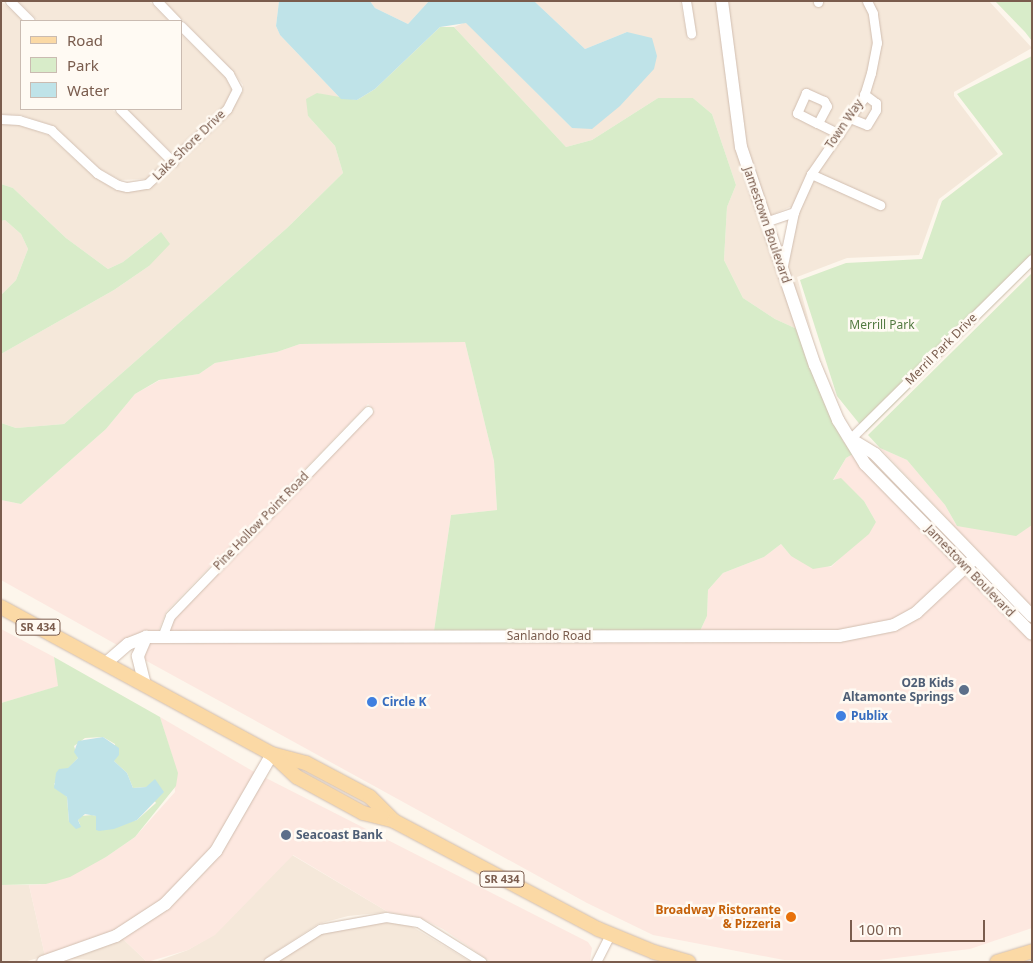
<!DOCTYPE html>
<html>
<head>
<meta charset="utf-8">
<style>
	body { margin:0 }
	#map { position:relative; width:1033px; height:963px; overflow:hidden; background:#fdf6ec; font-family:"Noto Sans",sans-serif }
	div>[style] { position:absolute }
	.residential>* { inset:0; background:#f5e8da }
	.commercial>* { inset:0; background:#fde8e0 }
	.green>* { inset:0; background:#d8ecc9 }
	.water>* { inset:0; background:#bfe3e8 }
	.roads { filter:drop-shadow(0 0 1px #d1beb0) drop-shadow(0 0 1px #d1beb0) }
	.street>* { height:9px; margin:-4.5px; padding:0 4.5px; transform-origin:4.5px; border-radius:4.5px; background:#fff }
	.secondary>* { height:12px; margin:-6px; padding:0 6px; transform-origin:6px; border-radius:6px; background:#fff }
	.primary>* { height:14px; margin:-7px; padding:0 7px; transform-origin:7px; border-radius:7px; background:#fbd9a5 }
	.dots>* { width:14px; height:14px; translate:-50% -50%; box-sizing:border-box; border:2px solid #fffaf3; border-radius:50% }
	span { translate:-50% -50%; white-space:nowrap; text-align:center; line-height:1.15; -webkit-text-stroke:5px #fffaf3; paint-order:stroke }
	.shield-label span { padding:1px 4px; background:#fffaf3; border:1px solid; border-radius:4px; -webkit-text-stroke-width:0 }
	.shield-label { font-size:11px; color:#7a5c4d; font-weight:700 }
	.street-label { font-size:12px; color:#7a5c4d }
	.park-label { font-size:12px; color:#537a41 }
	.service-label { font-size:12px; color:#4e5e75; font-weight:700 }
	.right { translate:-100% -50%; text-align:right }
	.left { translate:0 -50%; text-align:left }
	.shop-label { font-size:12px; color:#366cbe; font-weight:700 }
	.food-label { font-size:12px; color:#c56008; font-weight:700 }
	.frame { position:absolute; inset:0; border:2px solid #7a5c4d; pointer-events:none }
	.legend { position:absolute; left:20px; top:20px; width:162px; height:90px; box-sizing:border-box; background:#fffaf3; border:1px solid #cabbb1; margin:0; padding:6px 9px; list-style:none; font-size:15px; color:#7a5c4d }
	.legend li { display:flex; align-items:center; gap:10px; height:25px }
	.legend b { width:25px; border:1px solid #cabbb1 }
	.scale { position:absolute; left:850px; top:920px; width:135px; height:22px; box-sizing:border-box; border:2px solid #7a5c4d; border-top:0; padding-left:6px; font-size:15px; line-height:18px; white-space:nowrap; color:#7a5c4d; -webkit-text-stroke:4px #fffaf3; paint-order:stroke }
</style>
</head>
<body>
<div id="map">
	<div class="residential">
		<div style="clip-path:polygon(1px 1px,23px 21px,21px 109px,112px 109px,166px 162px,146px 179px,120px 180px,100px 169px,54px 126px,21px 115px,1px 114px)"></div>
		<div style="clip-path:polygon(18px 1px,149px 1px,169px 21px,38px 21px)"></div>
		<div style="clip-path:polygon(164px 1px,279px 1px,276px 26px,280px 35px,341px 99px,317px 93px,308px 116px,335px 146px,343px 173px,287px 228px,64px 424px,16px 428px,1px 423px,1px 354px,114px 290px,149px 266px,161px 232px,123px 262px,108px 269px,66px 238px,13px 188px,1px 184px,1px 123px,18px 125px,48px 135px,93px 176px,115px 190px,138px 191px,160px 182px,231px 112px,243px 91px,243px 85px,232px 70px)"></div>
		<div style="clip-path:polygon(370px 1px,429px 1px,408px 24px,375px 8px)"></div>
		<div style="clip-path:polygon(534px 1px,680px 1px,688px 40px,697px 37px,691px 1px,717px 1px,736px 148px,797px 329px,775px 319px,743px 298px,724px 260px,727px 207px,736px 185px,712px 114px,693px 98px,658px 98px,592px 140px,566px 147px,454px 27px,466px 22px,572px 128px,627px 32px,585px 49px)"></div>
		<div style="clip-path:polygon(727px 1px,989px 1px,1032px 48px,954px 92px,954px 96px,998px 154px,939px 199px,919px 255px,847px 258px,797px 277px,813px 336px,788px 269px,799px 212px,790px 207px,769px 216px,746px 145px)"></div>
		<div style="clip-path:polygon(181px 34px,225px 77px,232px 90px,224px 106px,174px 155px,127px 109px,181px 109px)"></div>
		<div style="clip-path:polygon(5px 220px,21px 234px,28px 249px,16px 280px,1px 295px,1px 221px)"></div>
		<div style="clip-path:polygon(292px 855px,388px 912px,348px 916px,318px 924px,260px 962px,155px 962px,188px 950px,215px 934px)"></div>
		<div style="clip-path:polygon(1px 885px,29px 885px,45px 956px,24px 962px,1px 962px)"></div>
		<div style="clip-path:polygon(385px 922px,411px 926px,471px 962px,276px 962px,321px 933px)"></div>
		<div style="clip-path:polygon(122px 938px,147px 962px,68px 959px,88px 953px)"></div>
	</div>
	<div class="commercial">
		<div style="clip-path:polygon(411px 341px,465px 342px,494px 461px,497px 510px,451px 515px,434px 631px,169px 632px,174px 618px,375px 410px,368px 404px,166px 612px,158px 632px,145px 630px,119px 646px,1px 580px,1px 500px,21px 504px,106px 429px,135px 394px,160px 380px,199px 374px,215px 363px,277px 352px,300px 344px)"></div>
		<div style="clip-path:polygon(880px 448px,907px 460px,945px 505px,957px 526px,1032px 524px,1032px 608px)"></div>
		<div style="clip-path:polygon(853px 454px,959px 567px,915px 608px,892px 620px,839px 631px,700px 631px,707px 616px,708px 590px,723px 573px,764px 557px,781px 544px,791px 556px,831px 567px,876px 522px,864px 501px,841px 479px,833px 481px,846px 458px)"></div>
		<div style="clip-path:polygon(965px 574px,1032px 641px,1032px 928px,970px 949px,879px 960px,784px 960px,653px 935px,587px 903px,143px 659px,148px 642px,843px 641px,895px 629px)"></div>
		<div style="clip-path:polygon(1px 629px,54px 657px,59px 686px,1px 703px)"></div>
		<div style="clip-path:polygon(160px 717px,256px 773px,212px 849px,162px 900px,114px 931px,45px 956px,29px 885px,46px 884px,106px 857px,135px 837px,175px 792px,172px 756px)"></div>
		<div style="clip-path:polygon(264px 777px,588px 942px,592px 948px,590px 961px,491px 962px,443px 929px,419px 917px,388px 912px,293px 855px,215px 935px,188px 950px,147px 962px,122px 938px,184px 893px,202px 875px,220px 854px)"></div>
	</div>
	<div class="green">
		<div style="clip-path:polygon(995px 1px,1032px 1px,1032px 41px,1025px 32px)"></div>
		<div style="clip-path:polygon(440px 27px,454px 27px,566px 147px,592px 140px,658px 98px,693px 98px,712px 114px,736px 185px,727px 207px,724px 260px,743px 298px,775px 319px,797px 329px,843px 441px,853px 454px,846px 458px,833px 480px,841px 478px,864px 501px,876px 522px,869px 534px,831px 566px,813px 569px,791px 556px,781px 544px,764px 557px,723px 573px,708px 590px,707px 616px,700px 631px,434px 631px,451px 515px,497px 510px,494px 461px,465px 342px,300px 344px,277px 352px,215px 363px,199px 374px,159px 380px,135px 394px,106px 429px,21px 504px,1px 500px,1px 423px,16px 428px,64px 424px,287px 228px,343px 173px,335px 146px,308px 116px,306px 99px,317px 93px,357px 100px,375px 89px)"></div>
		<div style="clip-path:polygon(1032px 56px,1032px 267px,866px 432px,837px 396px,800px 280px,846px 263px,922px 259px,942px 201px,1003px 154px,957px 94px)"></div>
		<div style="clip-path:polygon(1px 184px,13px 188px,66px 238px,108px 269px,123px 262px,161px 232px,170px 244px,149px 266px,114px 290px,1px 354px,1px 295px,16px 280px,28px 249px,21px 234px,5px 220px,1px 221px)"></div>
		<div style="clip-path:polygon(1032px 273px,1032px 525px,1016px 536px,957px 526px,945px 505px,907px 460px,880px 448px,868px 435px)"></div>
		<div style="clip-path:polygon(evenodd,54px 657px,160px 717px,178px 773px,176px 786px,135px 837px,106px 857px,70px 877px,46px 884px,1px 885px,1px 703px,58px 686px,54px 657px,103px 737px,115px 744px,114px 761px,127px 773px,133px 788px,146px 787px,156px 803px,137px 820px,101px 829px,96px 816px,92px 815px,81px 816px,78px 820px,80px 824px,69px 822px,67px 797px,54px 784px,78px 758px,74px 746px,85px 738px,103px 737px)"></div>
	</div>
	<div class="water">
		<div style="clip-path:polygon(279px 1px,370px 1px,375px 8px,408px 24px,429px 1px,534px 1px,585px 49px,627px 32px,652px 38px,657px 56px,654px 69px,620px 106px,592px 129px,572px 128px,466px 23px,440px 27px,375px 89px,357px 100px,341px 99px,280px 35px,276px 26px)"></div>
		<div style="clip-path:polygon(103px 737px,119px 748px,119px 755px,114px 761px,127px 773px,133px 788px,146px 787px,155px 779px,164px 792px,137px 820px,114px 829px,99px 831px,96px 830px,96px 816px,85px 814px,78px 820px,81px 827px,76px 829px,69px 822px,67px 797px,54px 788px,56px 773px,59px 769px,68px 768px,78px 758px,74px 752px,78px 741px)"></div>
	</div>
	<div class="roads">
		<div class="street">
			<div style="left:10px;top:1px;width:28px;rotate:45deg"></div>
			<div style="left:157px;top:1px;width:28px;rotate:46deg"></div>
			<div style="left:686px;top:1px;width:33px;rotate:81deg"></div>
			<div style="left:818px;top:2px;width:1px;rotate:-90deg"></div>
			<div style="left:120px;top:109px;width:75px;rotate:45deg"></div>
			<div style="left:850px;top:118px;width:18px;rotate:22deg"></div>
			<div style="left:867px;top:125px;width:17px;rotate:-59deg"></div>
			<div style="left:876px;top:110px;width:7px;rotate:-90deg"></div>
			<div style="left:876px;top:103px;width:15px;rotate:-143deg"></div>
			<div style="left:1px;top:119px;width:18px;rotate:3deg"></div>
			<div style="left:19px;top:120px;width:34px;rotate:17deg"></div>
			<div style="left:51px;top:130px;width:63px;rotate:43.1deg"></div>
			<div style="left:97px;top:173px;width:24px;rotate:30deg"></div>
			<div style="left:118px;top:185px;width:9px;rotate:13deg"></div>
			<div style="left:127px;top:187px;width:20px;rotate:-9deg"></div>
			<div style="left:147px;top:184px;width:110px;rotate:-43.2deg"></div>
			<div style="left:227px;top:109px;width:22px;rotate:-63deg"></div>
			<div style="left:237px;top:89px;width:17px;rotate:-118deg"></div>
			<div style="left:229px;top:74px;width:68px;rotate:-135deg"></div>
			<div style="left:818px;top:123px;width:19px;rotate:-62deg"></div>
			<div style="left:827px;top:106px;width:6px;rotate:-121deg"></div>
			<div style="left:824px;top:101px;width:20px;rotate:-156deg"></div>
			<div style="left:806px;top:93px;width:22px;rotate:114deg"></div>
			<div style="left:797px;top:113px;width:22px;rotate:27deg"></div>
			<div style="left:817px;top:123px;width:25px;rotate:26deg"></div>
			<div style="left:811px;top:174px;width:76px;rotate:24.2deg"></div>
			<div style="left:765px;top:222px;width:31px;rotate:-19deg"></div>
			<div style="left:783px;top:265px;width:54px;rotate:-78.3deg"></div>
			<div style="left:794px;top:212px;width:42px;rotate:-65.9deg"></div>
			<div style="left:811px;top:174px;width:91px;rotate:-55.3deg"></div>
			<div style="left:863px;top:99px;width:27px;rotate:-73deg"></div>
			<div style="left:871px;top:73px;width:31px;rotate:-79deg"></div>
			<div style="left:877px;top:43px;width:30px;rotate:-98deg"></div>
			<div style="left:873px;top:13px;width:13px;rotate:-117deg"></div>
			<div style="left:850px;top:439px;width:256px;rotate:-44.7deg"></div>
			<div style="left:162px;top:637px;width:22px;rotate:-69deg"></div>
			<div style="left:170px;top:616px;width:285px;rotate:-46deg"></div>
			<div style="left:268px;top:962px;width:62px;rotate:-32.4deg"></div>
			<div style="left:320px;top:929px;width:67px;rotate:-10.3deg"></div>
			<div style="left:386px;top:917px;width:32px;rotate:9deg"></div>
			<div style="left:418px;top:922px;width:75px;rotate:32deg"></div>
			<div style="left:596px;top:962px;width:31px;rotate:-63deg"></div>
		</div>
		<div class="secondary">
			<div style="left:722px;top:1px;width:147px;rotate:82.6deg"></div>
			<div style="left:741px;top:147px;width:230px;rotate:71.3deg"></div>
			<div style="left:815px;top:365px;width:60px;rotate:67.3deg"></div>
			<div style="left:838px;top:420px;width:52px;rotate:58.5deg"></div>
			<div style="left:865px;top:464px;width:238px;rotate:45.5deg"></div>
			<div style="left:852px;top:440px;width:27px;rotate:31deg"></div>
			<div style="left:875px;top:454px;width:226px;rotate:45.9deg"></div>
			<div style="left:106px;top:663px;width:29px;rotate:-41deg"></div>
			<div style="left:128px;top:644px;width:19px;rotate:-21deg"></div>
			<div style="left:146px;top:637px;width:693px;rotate:-0.08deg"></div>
			<div style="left:839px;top:636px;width:56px;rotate:-11.3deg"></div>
			<div style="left:894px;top:625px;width:26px;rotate:-29deg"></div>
			<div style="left:917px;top:612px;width:79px;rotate:-43deg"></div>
			<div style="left:145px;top:685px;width:30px;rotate:-104deg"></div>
			<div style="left:138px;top:656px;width:21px;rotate:-67deg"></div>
			<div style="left:43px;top:962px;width:77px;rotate:-19.6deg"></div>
			<div style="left:116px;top:936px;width:59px;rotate:-33.1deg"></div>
			<div style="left:165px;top:904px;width:74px;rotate:-46.1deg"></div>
			<div style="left:216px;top:851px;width:112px;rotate:-60deg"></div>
		</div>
		<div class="primary">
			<div style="left:1px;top:607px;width:308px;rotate:28.5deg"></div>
			<div style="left:272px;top:754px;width:35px;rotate:15deg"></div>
			<div style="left:306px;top:763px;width:72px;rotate:28deg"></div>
			<div style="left:370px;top:797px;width:34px;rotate:45deg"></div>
			<div style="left:272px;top:754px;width:34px;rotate:43deg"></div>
			<div style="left:297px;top:777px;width:75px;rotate:28.6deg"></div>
			<div style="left:363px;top:813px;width:32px;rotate:14deg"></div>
			<div style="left:394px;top:821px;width:231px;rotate:27.9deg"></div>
			<div style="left:598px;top:929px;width:61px;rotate:22.3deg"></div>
			<div style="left:654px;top:952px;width:36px;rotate:16deg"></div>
			<div style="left:997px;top:962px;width:37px;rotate:-17deg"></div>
		</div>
	</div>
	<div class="dots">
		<div style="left:964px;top:690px;background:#5c6f8a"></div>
		<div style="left:372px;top:702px;background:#3f7fe0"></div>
		<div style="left:841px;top:716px;background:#3f7fe0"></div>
		<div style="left:286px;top:835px;background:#5c6f8a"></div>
		<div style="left:791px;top:917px;background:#e8710a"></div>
	</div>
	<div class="shield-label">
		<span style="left:38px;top:627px">SR 434</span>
		<span style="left:502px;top:879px">SR 434</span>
	</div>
	<div class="street-label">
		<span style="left:844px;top:124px;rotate:-56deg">Town Way</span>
		<span style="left:189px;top:145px;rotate:-44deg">Lake Shore Drive</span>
		<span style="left:767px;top:225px;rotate:71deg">Jamestown Boulevard</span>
		<span style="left:941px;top:349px;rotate:-45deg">Merril Park Drive</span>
		<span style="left:261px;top:521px;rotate:-46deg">Pine Hollow Point Road</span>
		<span style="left:970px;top:571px;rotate:46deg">Jamestown Boulevard</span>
		<span style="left:549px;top:636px">Sanlando Road</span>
	</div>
	<div class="park-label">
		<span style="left:882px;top:325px">Merrill Park</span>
	</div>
	<div class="service-label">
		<span class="right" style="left:954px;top:690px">O2B Kids<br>Altamonte Springs</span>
		<span class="left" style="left:296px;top:835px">Seacoast Bank</span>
	</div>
	<div class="shop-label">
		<span class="left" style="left:382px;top:702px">Circle K</span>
		<span class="left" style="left:851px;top:716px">Publix</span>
	</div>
	<div class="food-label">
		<span class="right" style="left:781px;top:917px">Broadway Ristorante<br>&amp; Pizzeria</span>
	</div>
	<div class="frame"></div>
	<ul class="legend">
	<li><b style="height:6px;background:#fbd9a5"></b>Road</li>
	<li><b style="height:14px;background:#d8ecc9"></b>Park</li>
	<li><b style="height:14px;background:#bfe3e8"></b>Water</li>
	</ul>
	<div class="scale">100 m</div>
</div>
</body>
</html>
